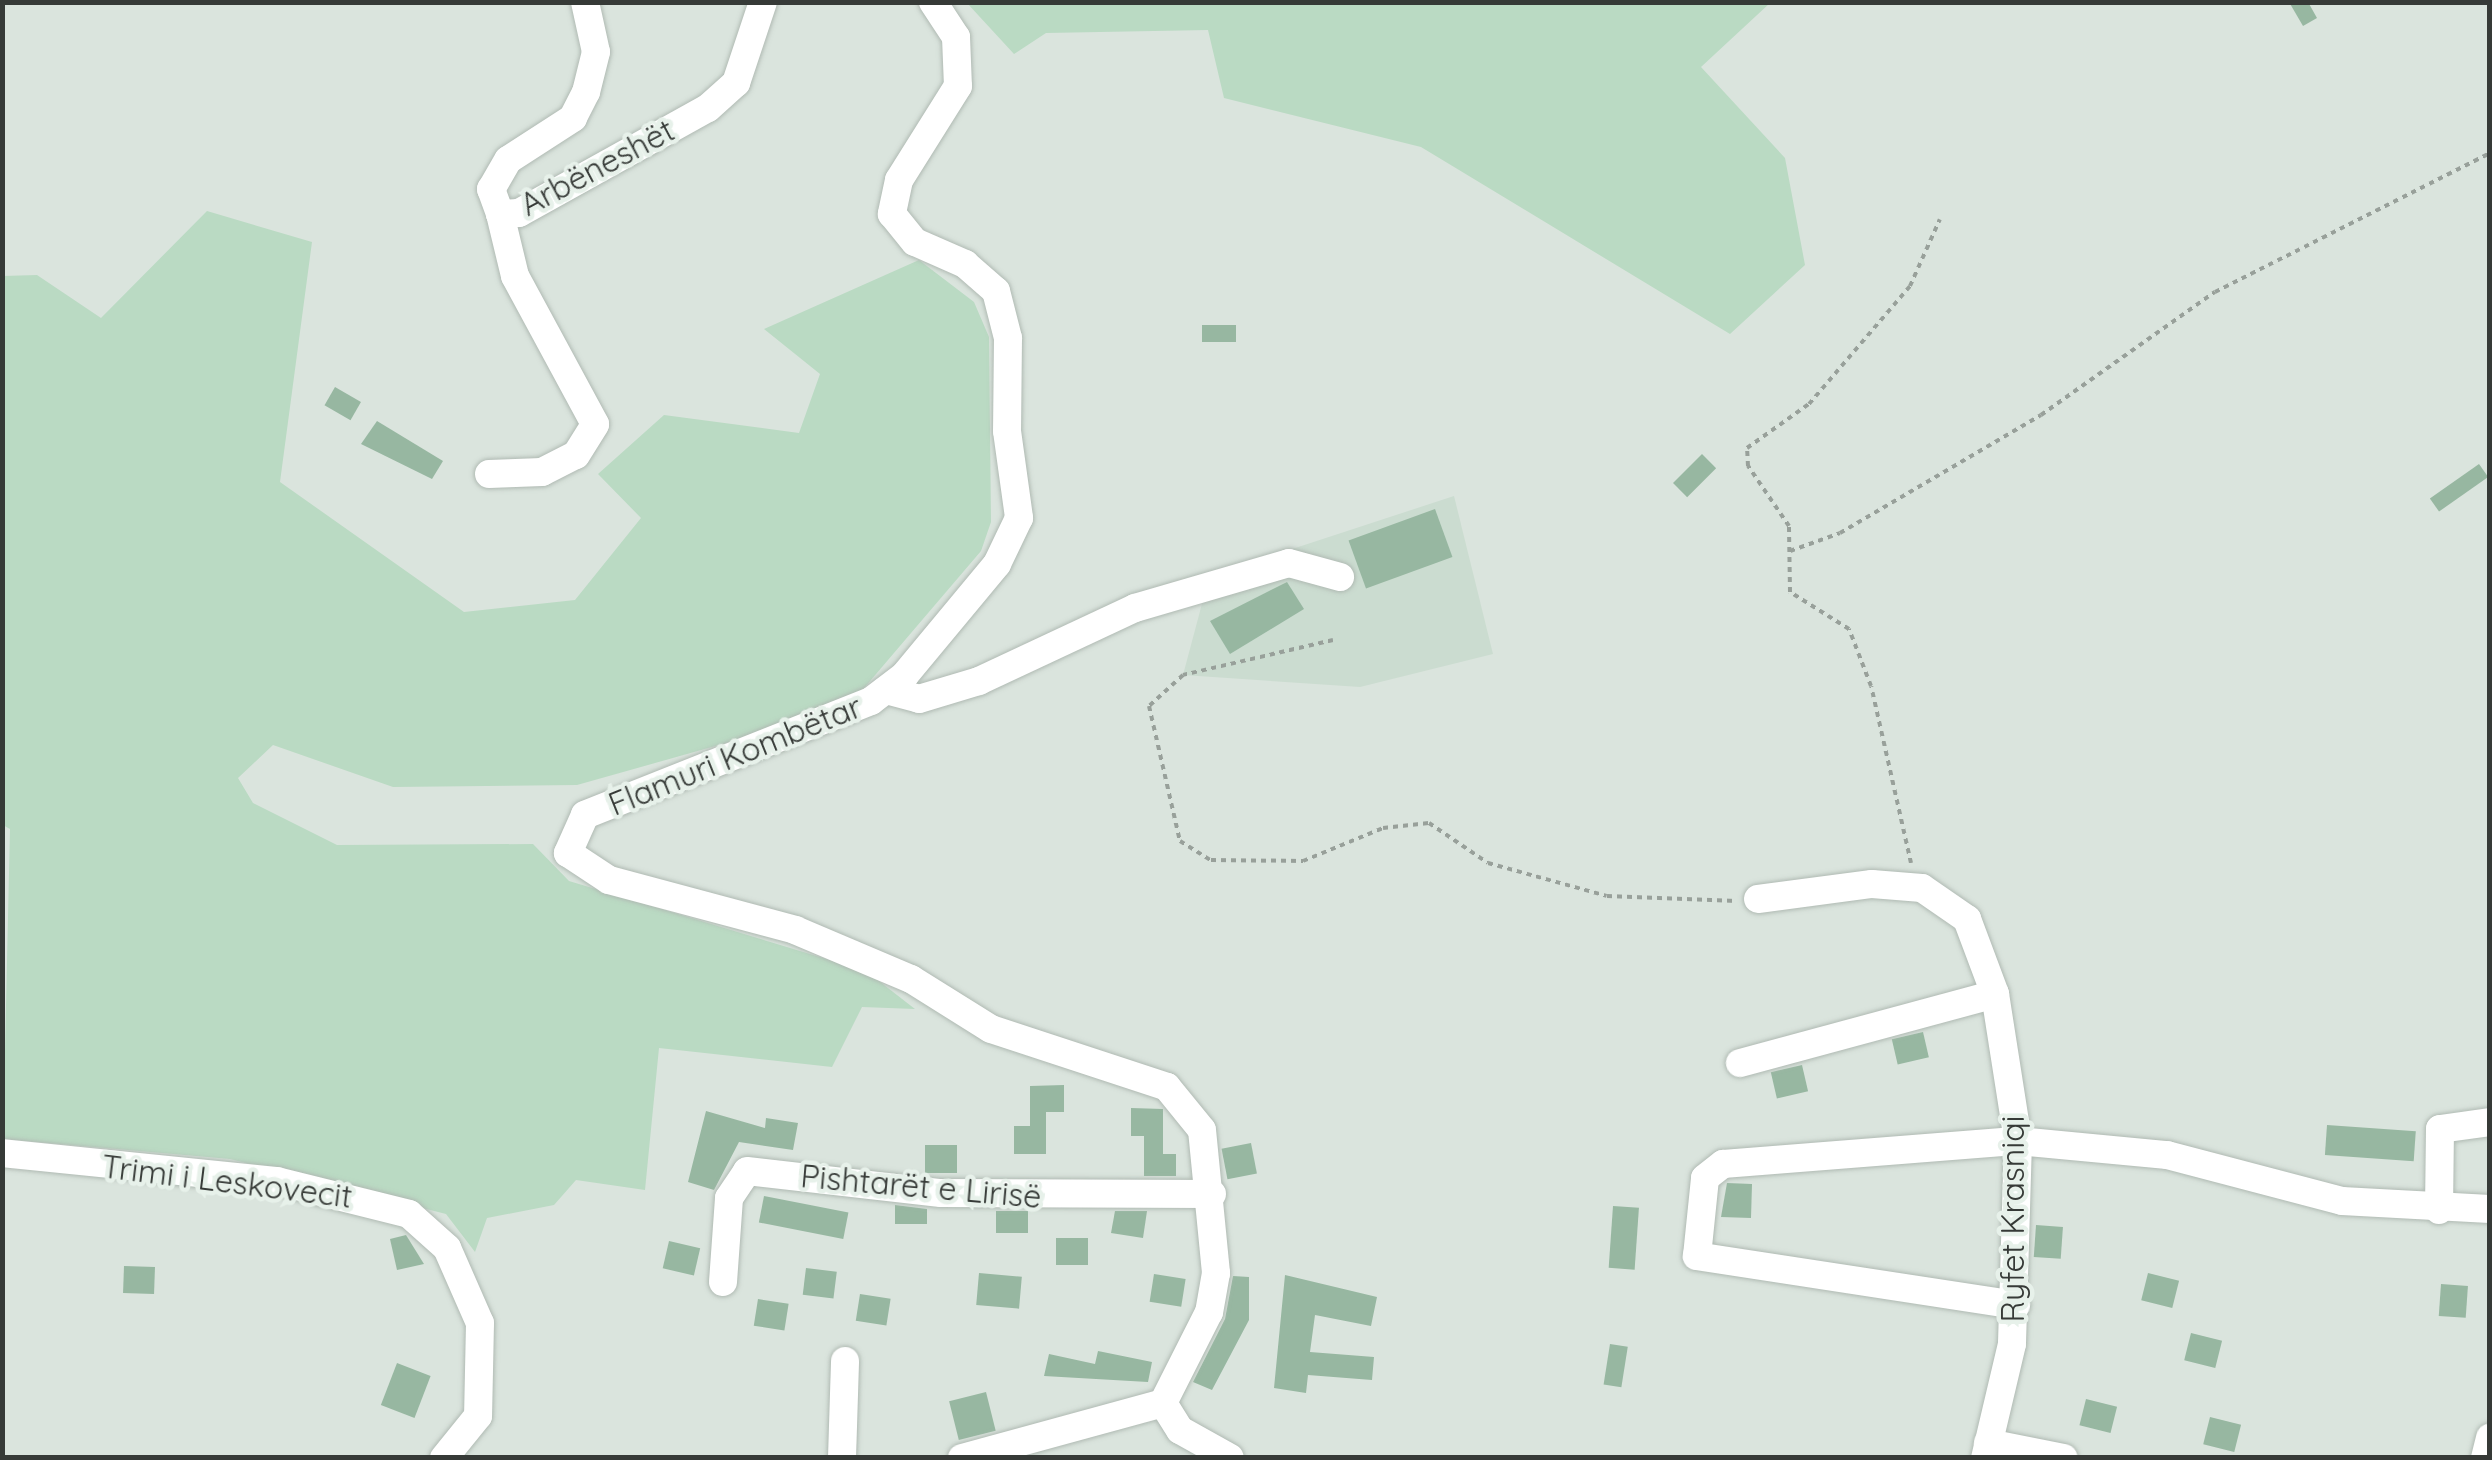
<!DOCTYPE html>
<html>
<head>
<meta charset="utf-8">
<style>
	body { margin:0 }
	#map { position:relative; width:2492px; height:1460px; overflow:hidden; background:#dae4dd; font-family:Quicksand,sans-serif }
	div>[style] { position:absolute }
	.built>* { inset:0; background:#cbdcd0 }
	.green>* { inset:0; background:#badac3 }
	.building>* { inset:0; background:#97b7a1; transform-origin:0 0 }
	.path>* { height:4px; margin-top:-2px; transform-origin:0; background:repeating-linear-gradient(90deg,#98a09a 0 5px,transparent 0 10px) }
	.roads { filter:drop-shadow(0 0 2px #b0bab3) drop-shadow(0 0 2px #b0bab3) }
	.minor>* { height:28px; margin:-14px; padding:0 14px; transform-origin:14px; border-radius:14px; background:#fff }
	span { translate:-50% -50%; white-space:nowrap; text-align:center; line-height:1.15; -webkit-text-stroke:9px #e7f1ea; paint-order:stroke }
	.street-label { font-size:32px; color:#363a37 }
	.frame { position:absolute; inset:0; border:5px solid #363a37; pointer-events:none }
</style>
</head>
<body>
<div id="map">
	<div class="built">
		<div style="clip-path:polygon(1454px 496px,1493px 654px,1360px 687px,1183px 675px,1203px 600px,1280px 553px)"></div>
	</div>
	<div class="green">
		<div style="clip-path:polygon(967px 3px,1770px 3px,1701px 67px,1785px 158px,1805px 265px,1730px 334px,1421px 147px,1224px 98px,1208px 30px,1046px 33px,1014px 54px)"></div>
		<div style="clip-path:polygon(207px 211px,312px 242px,280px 482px,464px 612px,575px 600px,641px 518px,598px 474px,664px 415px,799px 433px,820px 374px,764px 329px,919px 260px,974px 302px,989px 337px,991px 522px,981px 551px,859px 694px,783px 727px,577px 785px,393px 787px,273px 745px,238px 778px,253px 803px,337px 845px,533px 844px,569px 881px,866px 971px,915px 1009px,862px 1007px,832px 1067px,659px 1048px,645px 1190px,576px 1180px,554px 1205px,487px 1218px,475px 1252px,446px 1214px,230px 1159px,3px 1139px,10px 829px,3px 825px,3px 276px,37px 275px,101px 318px)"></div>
	</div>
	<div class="building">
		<div style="clip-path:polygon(2289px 2px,2308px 2px,2317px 18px,2303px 26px)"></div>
		<div style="left:1202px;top:325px;width:34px;height:17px"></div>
		<div style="left:335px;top:387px;width:30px;height:21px;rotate:30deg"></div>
		<div style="clip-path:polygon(377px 421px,443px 461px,432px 479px,361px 444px)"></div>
		<div style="left:1702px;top:454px;width:20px;height:41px;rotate:45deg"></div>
		<div style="left:2479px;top:464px;width:16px;height:60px;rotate:55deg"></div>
		<div style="left:1435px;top:509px;width:51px;height:92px;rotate:70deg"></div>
		<div style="clip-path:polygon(1287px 582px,1304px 609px,1230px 654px,1210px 621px)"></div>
		<div style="left:1923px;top:1032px;width:26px;height:32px;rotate:77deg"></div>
		<div style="left:1802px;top:1065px;width:27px;height:32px;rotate:77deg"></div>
		<div style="clip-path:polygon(1064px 1085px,1064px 1112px,1046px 1112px,1046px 1154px,1014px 1154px,1014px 1126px,1030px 1126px,1030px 1086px)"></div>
		<div style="clip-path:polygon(1131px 1108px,1163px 1109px,1163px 1154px,1176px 1154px,1176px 1176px,1144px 1176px,1144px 1136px,1131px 1136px)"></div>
		<div style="clip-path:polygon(706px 1111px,765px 1128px,766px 1118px,798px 1123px,793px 1150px,739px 1142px,714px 1190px,688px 1182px)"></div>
		<div style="left:2327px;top:1125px;width:89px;height:30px;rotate:4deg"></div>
		<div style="left:1251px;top:1143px;width:31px;height:30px;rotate:79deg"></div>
		<div style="left:925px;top:1145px;width:32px;height:28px"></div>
		<div style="clip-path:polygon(1727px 1183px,1752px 1184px,1751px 1218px,1721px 1217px)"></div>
		<div style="left:764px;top:1196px;width:86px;height:27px;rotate:11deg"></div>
		<div style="clip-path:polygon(895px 1205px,927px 1209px,927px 1224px,895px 1224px)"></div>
		<div style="left:1613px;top:1206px;width:26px;height:62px;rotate:4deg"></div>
		<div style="left:996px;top:1211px;width:32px;height:22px"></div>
		<div style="clip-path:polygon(1115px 1211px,1147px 1211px,1143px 1238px,1111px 1233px)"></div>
		<div style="left:2036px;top:1225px;width:27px;height:32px;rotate:4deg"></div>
		<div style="clip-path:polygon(406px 1235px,424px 1264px,397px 1270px,390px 1239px)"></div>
		<div style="left:1056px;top:1238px;width:32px;height:27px"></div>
		<div style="left:669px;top:1241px;width:32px;height:28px;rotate:13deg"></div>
		<div style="left:124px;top:1266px;width:31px;height:27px;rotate:2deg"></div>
		<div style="left:806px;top:1268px;width:31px;height:27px;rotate:7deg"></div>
		<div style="left:979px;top:1273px;width:43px;height:32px;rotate:5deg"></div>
		<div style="left:2148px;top:1273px;width:32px;height:28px;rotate:14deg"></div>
		<div style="left:1154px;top:1274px;width:32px;height:28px;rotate:9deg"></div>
		<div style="clip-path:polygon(1285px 1275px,1377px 1297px,1371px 1326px,1315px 1315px,1310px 1352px,1374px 1357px,1372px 1380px,1308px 1375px,1306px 1393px,1274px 1388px)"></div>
		<div style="clip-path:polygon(1233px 1276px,1249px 1277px,1249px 1320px,1212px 1390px,1193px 1382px,1225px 1319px)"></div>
		<div style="left:2441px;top:1284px;width:27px;height:32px;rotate:4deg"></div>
		<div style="left:860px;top:1294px;width:31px;height:27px;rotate:9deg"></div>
		<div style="left:758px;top:1299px;width:31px;height:27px;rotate:9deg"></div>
		<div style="left:2191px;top:1333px;width:32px;height:28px;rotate:14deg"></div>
		<div style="left:1610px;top:1344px;width:18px;height:41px;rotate:9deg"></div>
		<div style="clip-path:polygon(1098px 1351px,1152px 1362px,1148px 1382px,1044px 1376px,1049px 1354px,1095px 1364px)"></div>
		<div style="left:397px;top:1363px;width:36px;height:45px;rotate:21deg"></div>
		<div style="left:986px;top:1392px;width:40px;height:38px;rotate:76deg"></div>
		<div style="left:2086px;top:1399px;width:32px;height:27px;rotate:14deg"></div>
		<div style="left:2210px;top:1417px;width:32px;height:28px;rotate:14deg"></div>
	</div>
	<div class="path">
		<div style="left:1790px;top:551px;width:53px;rotate:-19.8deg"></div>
		<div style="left:1840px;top:533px;width:233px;rotate:-30.4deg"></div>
		<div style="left:2041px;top:415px;width:213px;rotate:-35.3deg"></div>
		<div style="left:2215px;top:292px;width:308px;rotate:-26.8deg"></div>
		<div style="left:1333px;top:640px;width:154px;rotate:166.9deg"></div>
		<div style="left:1183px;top:675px;width:46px;rotate:137.6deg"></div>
		<div style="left:1149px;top:706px;width:139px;rotate:77.1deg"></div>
		<div style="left:1180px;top:841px;width:36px;rotate:32deg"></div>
		<div style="left:1211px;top:860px;width:92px;rotate:0.6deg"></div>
		<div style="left:1303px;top:861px;width:87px;rotate:-22.4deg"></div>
		<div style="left:1383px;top:828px;width:46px;rotate:-6.2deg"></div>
		<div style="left:1429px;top:823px;width:71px;rotate:34.1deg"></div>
		<div style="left:1488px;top:863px;width:123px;rotate:15.5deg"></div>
		<div style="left:1607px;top:896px;width:130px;rotate:2.2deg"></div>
		<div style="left:1911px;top:863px;width:181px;rotate:-102.7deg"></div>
		<div style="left:1871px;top:686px;width:61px;rotate:-111.1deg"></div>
		<div style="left:1849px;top:629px;width:70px;rotate:-147.9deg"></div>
		<div style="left:1790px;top:592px;width:66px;rotate:-90.9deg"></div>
		<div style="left:1789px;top:526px;width:73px;rotate:-124.3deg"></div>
		<div style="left:1748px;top:466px;width:18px;rotate:-93deg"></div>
		<div style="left:1747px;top:448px;width:76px;rotate:-35.4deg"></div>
		<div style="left:1809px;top:404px;width:155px;rotate:-49.4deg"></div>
		<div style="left:1910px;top:286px;width:73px;rotate:-65.9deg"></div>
	</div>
	<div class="roads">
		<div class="minor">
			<div style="left:585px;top:2px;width:51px;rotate:77.6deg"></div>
			<div style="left:596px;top:52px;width:41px;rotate:104deg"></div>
			<div style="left:586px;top:92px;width:29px;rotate:117deg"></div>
			<div style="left:573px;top:118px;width:77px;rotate:147.1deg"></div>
			<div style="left:508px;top:160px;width:34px;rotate:120deg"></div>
			<div style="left:491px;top:189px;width:27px;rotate:70deg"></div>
			<div style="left:500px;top:214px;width:19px;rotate:-3deg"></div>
			<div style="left:519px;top:213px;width:216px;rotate:-29.1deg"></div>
			<div style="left:708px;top:108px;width:38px;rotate:-42deg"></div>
			<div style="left:736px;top:83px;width:85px;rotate:-71.6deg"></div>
			<div style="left:933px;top:2px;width:42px;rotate:56.7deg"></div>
			<div style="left:956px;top:37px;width:49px;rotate:87.7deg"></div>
			<div style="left:958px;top:86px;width:111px;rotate:122.1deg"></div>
			<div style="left:899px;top:180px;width:35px;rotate:102deg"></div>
			<div style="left:892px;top:214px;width:36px;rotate:51deg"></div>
			<div style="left:915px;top:242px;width:55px;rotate:23.7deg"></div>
			<div style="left:965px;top:264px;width:41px;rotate:41.1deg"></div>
			<div style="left:996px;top:291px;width:49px;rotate:75.7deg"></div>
			<div style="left:1008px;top:338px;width:93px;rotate:90.6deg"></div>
			<div style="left:1007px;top:431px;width:88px;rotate:82.1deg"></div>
			<div style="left:1019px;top:518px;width:51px;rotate:115.6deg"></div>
			<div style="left:997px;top:564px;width:144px;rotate:129.7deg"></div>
			<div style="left:905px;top:675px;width:43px;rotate:142.6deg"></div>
			<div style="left:871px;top:701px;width:308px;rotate:158.3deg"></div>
			<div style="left:585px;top:815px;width:42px;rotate:114.1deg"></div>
			<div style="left:568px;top:853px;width:49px;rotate:33.4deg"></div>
			<div style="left:609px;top:880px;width:193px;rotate:15deg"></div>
			<div style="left:795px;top:930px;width:126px;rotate:22.9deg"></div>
			<div style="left:911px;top:979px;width:94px;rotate:32deg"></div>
			<div style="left:991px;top:1029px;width:185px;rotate:18.2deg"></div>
			<div style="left:1167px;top:1087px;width:55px;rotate:50.9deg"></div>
			<div style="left:1202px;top:1130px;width:144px;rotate:84.4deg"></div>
			<div style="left:1216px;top:1273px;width:40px;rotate:100deg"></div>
			<div style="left:1209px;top:1312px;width:102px;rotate:116.8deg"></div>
			<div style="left:1163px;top:1403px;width:32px;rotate:58deg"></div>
			<div style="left:1180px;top:1430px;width:57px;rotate:29.2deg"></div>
			<div style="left:489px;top:474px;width:53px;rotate:-2.2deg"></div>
			<div style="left:542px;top:472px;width:38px;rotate:-27deg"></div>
			<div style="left:576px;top:455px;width:36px;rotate:-58deg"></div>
			<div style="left:595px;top:424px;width:168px;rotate:-118.4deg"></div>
			<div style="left:515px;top:276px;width:64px;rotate:-103.6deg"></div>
			<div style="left:886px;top:690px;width:34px;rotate:15deg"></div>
			<div style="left:919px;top:699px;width:63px;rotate:-16.7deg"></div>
			<div style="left:979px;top:681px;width:172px;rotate:-25.1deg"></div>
			<div style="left:1135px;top:608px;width:160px;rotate:-16.3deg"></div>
			<div style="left:1289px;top:563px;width:53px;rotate:15.4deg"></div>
			<div style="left:1758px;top:899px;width:115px;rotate:-7.5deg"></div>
			<div style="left:1872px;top:884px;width:50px;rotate:4.6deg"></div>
			<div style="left:1922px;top:888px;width:55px;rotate:34.6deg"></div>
			<div style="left:1967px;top:919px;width:80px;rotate:69.5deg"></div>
			<div style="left:1995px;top:994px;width:149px;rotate:81.1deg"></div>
			<div style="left:2018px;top:1141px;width:203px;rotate:91.7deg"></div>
			<div style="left:2012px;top:1344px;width:117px;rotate:103.3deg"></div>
			<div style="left:1740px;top:1063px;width:264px;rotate:-15.1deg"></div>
			<div style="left:2px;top:1153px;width:276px;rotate:5.8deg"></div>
			<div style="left:277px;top:1181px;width:136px;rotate:14deg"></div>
			<div style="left:409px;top:1214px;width:51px;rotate:41.8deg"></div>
			<div style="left:447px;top:1248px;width:82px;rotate:66.3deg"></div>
			<div style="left:480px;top:1323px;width:93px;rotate:91.2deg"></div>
			<div style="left:478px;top:1416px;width:54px;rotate:129deg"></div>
			<div style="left:2439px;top:1210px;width:81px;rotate:-89.3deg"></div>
			<div style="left:2440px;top:1129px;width:50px;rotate:-8deg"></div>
			<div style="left:723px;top:1282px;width:84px;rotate:-85.9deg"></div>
			<div style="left:729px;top:1198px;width:32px;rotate:-56deg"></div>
			<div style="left:747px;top:1171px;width:195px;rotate:6.5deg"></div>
			<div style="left:941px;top:1193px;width:271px;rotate:0.2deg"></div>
			<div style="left:2016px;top:1305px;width:323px;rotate:-171.3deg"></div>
			<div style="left:1697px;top:1256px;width:78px;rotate:-84.1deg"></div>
			<div style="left:1705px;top:1178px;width:23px;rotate:-38deg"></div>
			<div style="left:1723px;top:1164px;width:296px;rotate:-4.5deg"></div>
			<div style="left:2018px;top:1141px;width:150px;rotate:5.4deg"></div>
			<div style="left:2167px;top:1155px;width:181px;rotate:14.7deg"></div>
			<div style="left:2342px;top:1201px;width:148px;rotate:3.1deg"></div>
			<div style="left:1988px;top:1443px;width:77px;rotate:11.2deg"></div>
			<div style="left:842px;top:1458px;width:97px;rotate:-88.2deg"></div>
			<div style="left:962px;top:1458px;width:208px;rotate:-15.3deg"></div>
			<div style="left:2485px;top:1458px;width:21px;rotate:-76deg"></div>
		</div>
	</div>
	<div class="street-label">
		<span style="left:597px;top:167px;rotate:-28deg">Arbëneshët</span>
		<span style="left:735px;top:755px;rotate:-22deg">Flamuri Kombëtar</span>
		<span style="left:227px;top:1181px;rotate:7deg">Trimi i Leskovecit</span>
		<span style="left:921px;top:1186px;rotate:5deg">Pishtarët e Lirisë</span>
		<span style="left:2012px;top:1219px;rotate:-90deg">Ryfet Krasniqi</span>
	</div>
	<div class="frame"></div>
</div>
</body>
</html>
